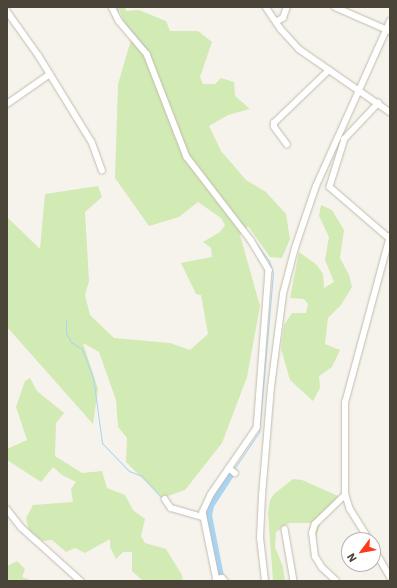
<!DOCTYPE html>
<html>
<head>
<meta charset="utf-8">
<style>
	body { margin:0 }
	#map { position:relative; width:397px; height:588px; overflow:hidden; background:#f6f3ec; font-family:"IBM Plex Sans",sans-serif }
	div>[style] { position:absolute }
	.green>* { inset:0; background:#d2eab4 }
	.stream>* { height:1px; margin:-0.5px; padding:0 0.5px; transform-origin:0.5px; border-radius:0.5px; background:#a8d5f3 }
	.river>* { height:7px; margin:-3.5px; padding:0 3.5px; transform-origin:3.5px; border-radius:3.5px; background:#a8d5f3 }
	.roads { filter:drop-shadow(0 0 1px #c2bbad) drop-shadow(0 0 1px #c2bbad) }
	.minor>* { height:5.5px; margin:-2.75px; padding:0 2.75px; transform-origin:2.75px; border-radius:2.75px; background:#fff }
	span { translate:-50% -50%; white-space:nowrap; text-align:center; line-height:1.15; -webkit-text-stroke:3.5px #fff; paint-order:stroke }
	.frame { position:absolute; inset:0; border:8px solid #4b4439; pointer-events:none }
	.north { position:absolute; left:341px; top:532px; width:40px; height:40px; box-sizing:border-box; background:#fff; border:1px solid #b7b4b0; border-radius:50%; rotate:238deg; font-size:11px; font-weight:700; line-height:16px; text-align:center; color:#4b4439 }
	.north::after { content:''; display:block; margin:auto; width:14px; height:18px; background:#fe3a1a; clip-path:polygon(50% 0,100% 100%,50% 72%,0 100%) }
</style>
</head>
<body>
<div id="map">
	<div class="green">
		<div style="clip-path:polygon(118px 7px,125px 7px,126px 11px,139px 10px,166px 21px,170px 31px,198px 31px,212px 42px,200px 77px,203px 84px,215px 84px,221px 78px,234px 82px,235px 96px,250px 109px,228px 115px,209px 126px,221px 151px,246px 180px,266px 192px,286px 214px,290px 239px,282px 258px,270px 257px,248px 226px,240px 235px,260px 306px,247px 377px,222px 443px,185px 490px,162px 498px,126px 462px,127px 438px,118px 427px,116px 400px,99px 352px,83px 343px,98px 389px,93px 424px,7px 327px,7px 217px,40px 249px,45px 194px,98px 186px,102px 197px,85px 212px,89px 281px,85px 295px,90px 315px,114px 338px,170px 343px,190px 350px,208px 334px,201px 295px,196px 294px,181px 263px,212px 257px,211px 248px,203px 242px,220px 232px,225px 225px,221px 218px,198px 202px,179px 217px,149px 226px,115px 178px,118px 84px,131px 40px)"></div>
		<div style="clip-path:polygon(321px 205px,332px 210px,344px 230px,340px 258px,349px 275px,352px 287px,341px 305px,328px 318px,325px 344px,340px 350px,332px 367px,319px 376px,320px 388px,313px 401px,290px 380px,281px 349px,284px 325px,292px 313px,306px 313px,308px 304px,304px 299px,290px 298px,299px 252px,317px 265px,323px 274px,324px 288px,334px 282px,325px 260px,329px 237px,319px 216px)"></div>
		<div style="clip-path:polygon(30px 378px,37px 391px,64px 413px,56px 423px,55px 456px,82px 473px,102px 471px,107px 488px,125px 495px,133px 510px,145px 519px,141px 536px,145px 543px,166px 549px,182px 575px,183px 581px,143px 581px,132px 571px,132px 552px,123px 552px,116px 559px,110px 547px,110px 539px,85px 553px,75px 548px,66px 552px,52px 540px,43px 541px,29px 531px,26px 518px,33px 505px,73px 502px,71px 489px,76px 482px,62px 475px,53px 467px,41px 482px,7px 460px,7px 449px,27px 440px,16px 407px,25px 381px)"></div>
		<div style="clip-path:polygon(293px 479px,302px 480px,338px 496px,321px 521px,316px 538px,314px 523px,289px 523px,276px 532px,275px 547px,283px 567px,285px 581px,273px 581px,268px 513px,270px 500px,274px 494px)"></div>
		<div style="clip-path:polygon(17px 561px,25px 569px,22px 577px,34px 581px,7px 581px,7px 566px)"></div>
	</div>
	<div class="stream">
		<div style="left:117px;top:7px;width:5px;rotate:79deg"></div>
		<div style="left:127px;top:26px;width:29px;rotate:49deg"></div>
		<div style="left:231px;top:210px;width:64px;rotate:53.3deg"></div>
		<div style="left:269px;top:261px;width:13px;rotate:72deg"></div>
		<div style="left:273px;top:273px;width:160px;rotate:95deg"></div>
		<div style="left:259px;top:432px;width:45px;rotate:124deg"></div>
		<div style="left:66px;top:320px;width:13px;rotate:90deg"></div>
		<div style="left:66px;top:333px;width:10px;rotate:61deg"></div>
		<div style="left:71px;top:342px;width:13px;rotate:32deg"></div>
		<div style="left:82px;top:349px;width:30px;rotate:69deg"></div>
		<div style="left:93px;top:377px;width:67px;rotate:82.2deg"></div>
		<div style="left:102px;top:443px;width:39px;rotate:46deg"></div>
		<div style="left:129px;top:471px;width:14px;rotate:21deg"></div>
		<div style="left:142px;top:476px;width:31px;rotate:48deg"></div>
		<div style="left:173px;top:506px;width:28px;rotate:15deg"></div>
	</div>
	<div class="river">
		<div style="left:221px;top:581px;width:67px;rotate:-101.1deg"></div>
		<div style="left:208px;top:515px;width:10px;rotate:-79deg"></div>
		<div style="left:210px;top:505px;width:37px;rotate:-57deg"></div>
	</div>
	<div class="roads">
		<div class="minor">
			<div style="left:112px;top:7px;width:16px;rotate:63deg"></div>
			<div style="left:119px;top:21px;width:43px;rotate:49.7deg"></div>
			<div style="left:147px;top:54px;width:110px;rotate:68.8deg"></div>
			<div style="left:187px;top:157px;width:105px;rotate:52.4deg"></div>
			<div style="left:251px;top:240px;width:35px;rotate:59deg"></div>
			<div style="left:269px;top:270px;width:158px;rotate:94.3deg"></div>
			<div style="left:257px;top:428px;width:81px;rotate:124.5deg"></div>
			<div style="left:211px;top:495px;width:19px;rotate:115deg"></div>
			<div style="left:203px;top:512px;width:70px;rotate:78.5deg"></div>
			<div style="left:266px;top:7px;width:27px;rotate:56deg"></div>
			<div style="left:281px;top:29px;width:27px;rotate:48deg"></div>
			<div style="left:299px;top:49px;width:111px;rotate:34.7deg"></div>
			<div style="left:335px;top:7px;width:60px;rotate:23.6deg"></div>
			<div style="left:7px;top:11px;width:55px;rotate:54.6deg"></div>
			<div style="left:39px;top:56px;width:101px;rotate:58.4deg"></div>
			<div style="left:92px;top:142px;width:30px;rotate:70deg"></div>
			<div style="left:276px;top:22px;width:8px;rotate:-30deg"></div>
			<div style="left:283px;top:18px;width:12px;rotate:-70deg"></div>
			<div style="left:379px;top:103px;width:50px;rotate:133.4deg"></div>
			<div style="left:345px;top:139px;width:50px;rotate:107.4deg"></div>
			<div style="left:330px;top:187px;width:78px;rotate:40.8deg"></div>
			<div style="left:7px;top:104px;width:52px;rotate:-34.9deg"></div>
			<div style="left:287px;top:145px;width:22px;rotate:-126deg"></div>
			<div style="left:274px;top:127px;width:4px;rotate:-90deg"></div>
			<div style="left:274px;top:123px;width:76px;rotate:-43.9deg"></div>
			<div style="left:229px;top:468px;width:8px;rotate:40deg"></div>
			<div style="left:165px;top:499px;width:11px;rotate:56deg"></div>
			<div style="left:171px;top:508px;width:32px;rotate:16deg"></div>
			<div style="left:7px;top:509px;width:23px;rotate:52deg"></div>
			<div style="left:21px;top:527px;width:81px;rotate:42deg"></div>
			<div style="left:285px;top:529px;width:53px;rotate:80.2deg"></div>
			<div style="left:369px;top:540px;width:36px;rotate:-122deg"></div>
			<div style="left:350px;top:510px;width:16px;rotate:-108deg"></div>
			<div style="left:345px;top:495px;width:92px;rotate:-90deg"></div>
			<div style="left:345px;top:403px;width:173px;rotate:-74.9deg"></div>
			<div style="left:373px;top:547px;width:34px;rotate:60deg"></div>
			<div style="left:216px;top:579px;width:6px;rotate:-9deg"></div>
			<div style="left:222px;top:578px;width:4px;rotate:45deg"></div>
			<div style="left:265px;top:581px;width:43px;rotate:-96.6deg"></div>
			<div style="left:260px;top:538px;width:42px;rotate:-87.3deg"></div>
			<div style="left:262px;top:496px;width:109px;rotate:-85.3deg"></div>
			<div style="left:271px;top:387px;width:94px;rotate:-82.6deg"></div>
			<div style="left:283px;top:294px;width:48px;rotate:-75.4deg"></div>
			<div style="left:295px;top:248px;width:65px;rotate:-71.3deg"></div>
			<div style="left:316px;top:186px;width:181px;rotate:-65.8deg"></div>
			<div style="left:336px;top:581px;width:19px;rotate:-137deg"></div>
			<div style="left:322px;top:568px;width:13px;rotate:-122deg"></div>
			<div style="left:315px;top:557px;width:24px;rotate:-97deg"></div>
			<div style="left:312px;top:533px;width:9px;rotate:-72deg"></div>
			<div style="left:315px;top:524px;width:42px;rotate:-44deg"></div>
		</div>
	</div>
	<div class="frame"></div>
	<div class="north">N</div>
</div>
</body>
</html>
